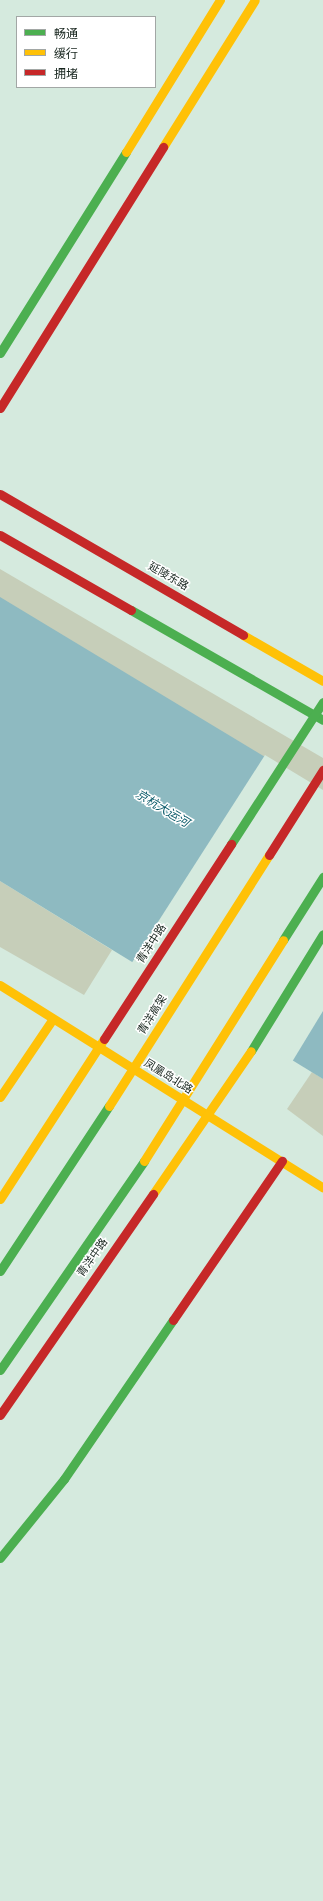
<!DOCTYPE html>
<html>
<head>
<meta charset="utf-8">
<style>
	body { margin:0 }
	#map { position:relative; width:323px; height:1901px; overflow:hidden; background:#d5eade; font-family:"Fira Sans","Noto Sans SC",sans-serif }
	div>[style] { position:absolute }
	.green>* { inset:0; background:#c6ceb9 }
	.water>* { inset:0; background:#8ebac1 }
	.pier>* { inset:0; background:#d5eade }
	.fast>* { height:9px; margin:-4.5px; padding:0 4.5px; transform-origin:4.5px; border-radius:4.5px; background:#4caf50 }
	.slow>* { height:9px; margin:-4.5px; padding:0 4.5px; transform-origin:4.5px; border-radius:4.5px; background:#ffc107 }
	.jam>* { height:9px; margin:-4.5px; padding:0 4.5px; transform-origin:4.5px; border-radius:4.5px; background:#c62828 }
	.fast-bridge>* { height:9px; margin:-4.5px; padding:0 4.5px; transform-origin:4.5px; border-radius:4.5px; background:#4caf50 }
	.slow-bridge>* { height:9px; margin:-4.5px; padding:0 4.5px; transform-origin:4.5px; border-radius:4.5px; background:#ffc107 }
	.jam-bridge>* { height:9px; margin:-4.5px; padding:0 4.5px; transform-origin:4.5px; border-radius:4.5px; background:#c62828 }
	span { translate:-50% -50%; white-space:nowrap; text-align:center; line-height:1.15; -webkit-text-stroke:3px #fff; paint-order:stroke }
	.street-label { font-size:11px; color:#16241d }
	.water-label { font-size:12px; color:#0b5b6a; font-style:italic }
	.legend { position:absolute; left:16px; top:16px; width:140px; height:72px; box-sizing:border-box; background:#fff; border:1px solid #a2a7a5; margin:0; padding:5px 7px; list-style:none; font-size:12px; color:#16241d }
	.legend li { display:flex; align-items:center; gap:8px; height:20px }
	.legend b { width:20px; border:1px solid #a2a7a5 }
</style>
</head>
<body>
<div id="map">
	<div class="green">
		<div style="clip-path:polygon(0 569px,323px 758px,323px 820px,0 627px)"></div>
		<div style="clip-path:polygon(0 881px,112px 950px,84px 995px,0 947px)"></div>
		<div style="clip-path:polygon(312px 1072px,323px 1079px,323px 1136px,287px 1109px)"></div>
	</div>
	<div class="water">
		<div style="clip-path:polygon(0 597px,323px 792px,323px 1079px,0 881px)"></div>
	</div>
	<div class="pier">
		<div style="clip-path:polygon(265px 755px,323px 790px,323px 1011px,292px 1062px,131px 964px)"></div>
	</div>
	<div class="fast">
		<div style="left:0;top:353px;width:237px;rotate:-57.9deg"></div>
		<div style="left:131px;top:610px;width:221px;rotate:29.8deg"></div>
		<div style="left:0;top:1558px;width:102px;rotate:-51deg"></div>
		<div style="left:64px;top:1479px;width:193px;rotate:-55.6deg"></div>
	</div>
	<div class="slow">
		<div style="left:163px;top:147px;width:173px;rotate:-58deg"></div>
		<div style="left:126px;top:152px;width:179px;rotate:-58.3deg"></div>
		<div style="left:243px;top:635px;width:92px;rotate:29.9deg"></div>
		<div style="left:0;top:985px;width:381px;rotate:32.1deg"></div>
		<div style="left:0;top:1097px;width:93px;rotate:-56deg"></div>
	</div>
	<div class="jam">
		<div style="left:0;top:408px;width:308px;rotate:-58deg"></div>
		<div style="left:0;top:494px;width:281px;rotate:30.1deg"></div>
		<div style="left:0;top:535px;width:151px;rotate:29.8deg"></div>
		<div style="left:173px;top:1320px;width:193px;rotate:-55.6deg"></div>
	</div>
	<div class="fast-bridge">
		<div style="left:231px;top:844px;width:169px;rotate:-57.1deg"></div>
		<div style="left:283px;top:940px;width:75px;rotate:-57.6deg"></div>
		<div style="left:251px;top:1051px;width:137px;rotate:-58.4deg"></div>
		<div style="left:0;top:1271px;width:198px;rotate:-56.6deg"></div>
		<div style="left:0;top:1370px;width:254px;rotate:-55.4deg"></div>
	</div>
	<div class="slow-bridge">
		<div style="left:109px;top:1106px;width:298px;rotate:-57.5deg"></div>
		<div style="left:144px;top:1161px;width:261px;rotate:-57.8deg"></div>
		<div style="left:153px;top:1194px;width:173px;rotate:-55.6deg"></div>
		<div style="left:0;top:1199px;width:191px;rotate:-57deg"></div>
	</div>
	<div class="jam-bridge">
		<div style="left:269px;top:855px;width:101px;rotate:-57.6deg"></div>
		<div style="left:104px;top:1039px;width:233px;rotate:-56.9deg"></div>
		<div style="left:0;top:1415px;width:269px;rotate:-55.3deg"></div>
	</div>
	<div class="street-label">
		<span style="left:168px;top:577px;rotate:30deg">延陵东路</span>
		<span style="left:152px;top:944px;rotate:-57deg">青洋中路</span>
		<span style="left:153px;top:1015px;rotate:-58deg">青洋高架</span>
		<span style="left:168px;top:1077px;rotate:32deg">凤凰岛北路</span>
		<span style="left:93px;top:1258px;rotate:-55deg">青洋中路</span>
	</div>
	<div class="water-label">
		<span style="left:162px;top:809px;rotate:31deg">京杭大运河</span>
	</div>
	<ul class="legend">
	<li><b style="height:5px;background:#4caf50"></b>畅通</li>
	<li><b style="height:5px;background:#ffc107"></b>缓行</li>
	<li><b style="height:5px;background:#c62828"></b>拥堵</li>
	</ul>
</div>
</body>
</html>
